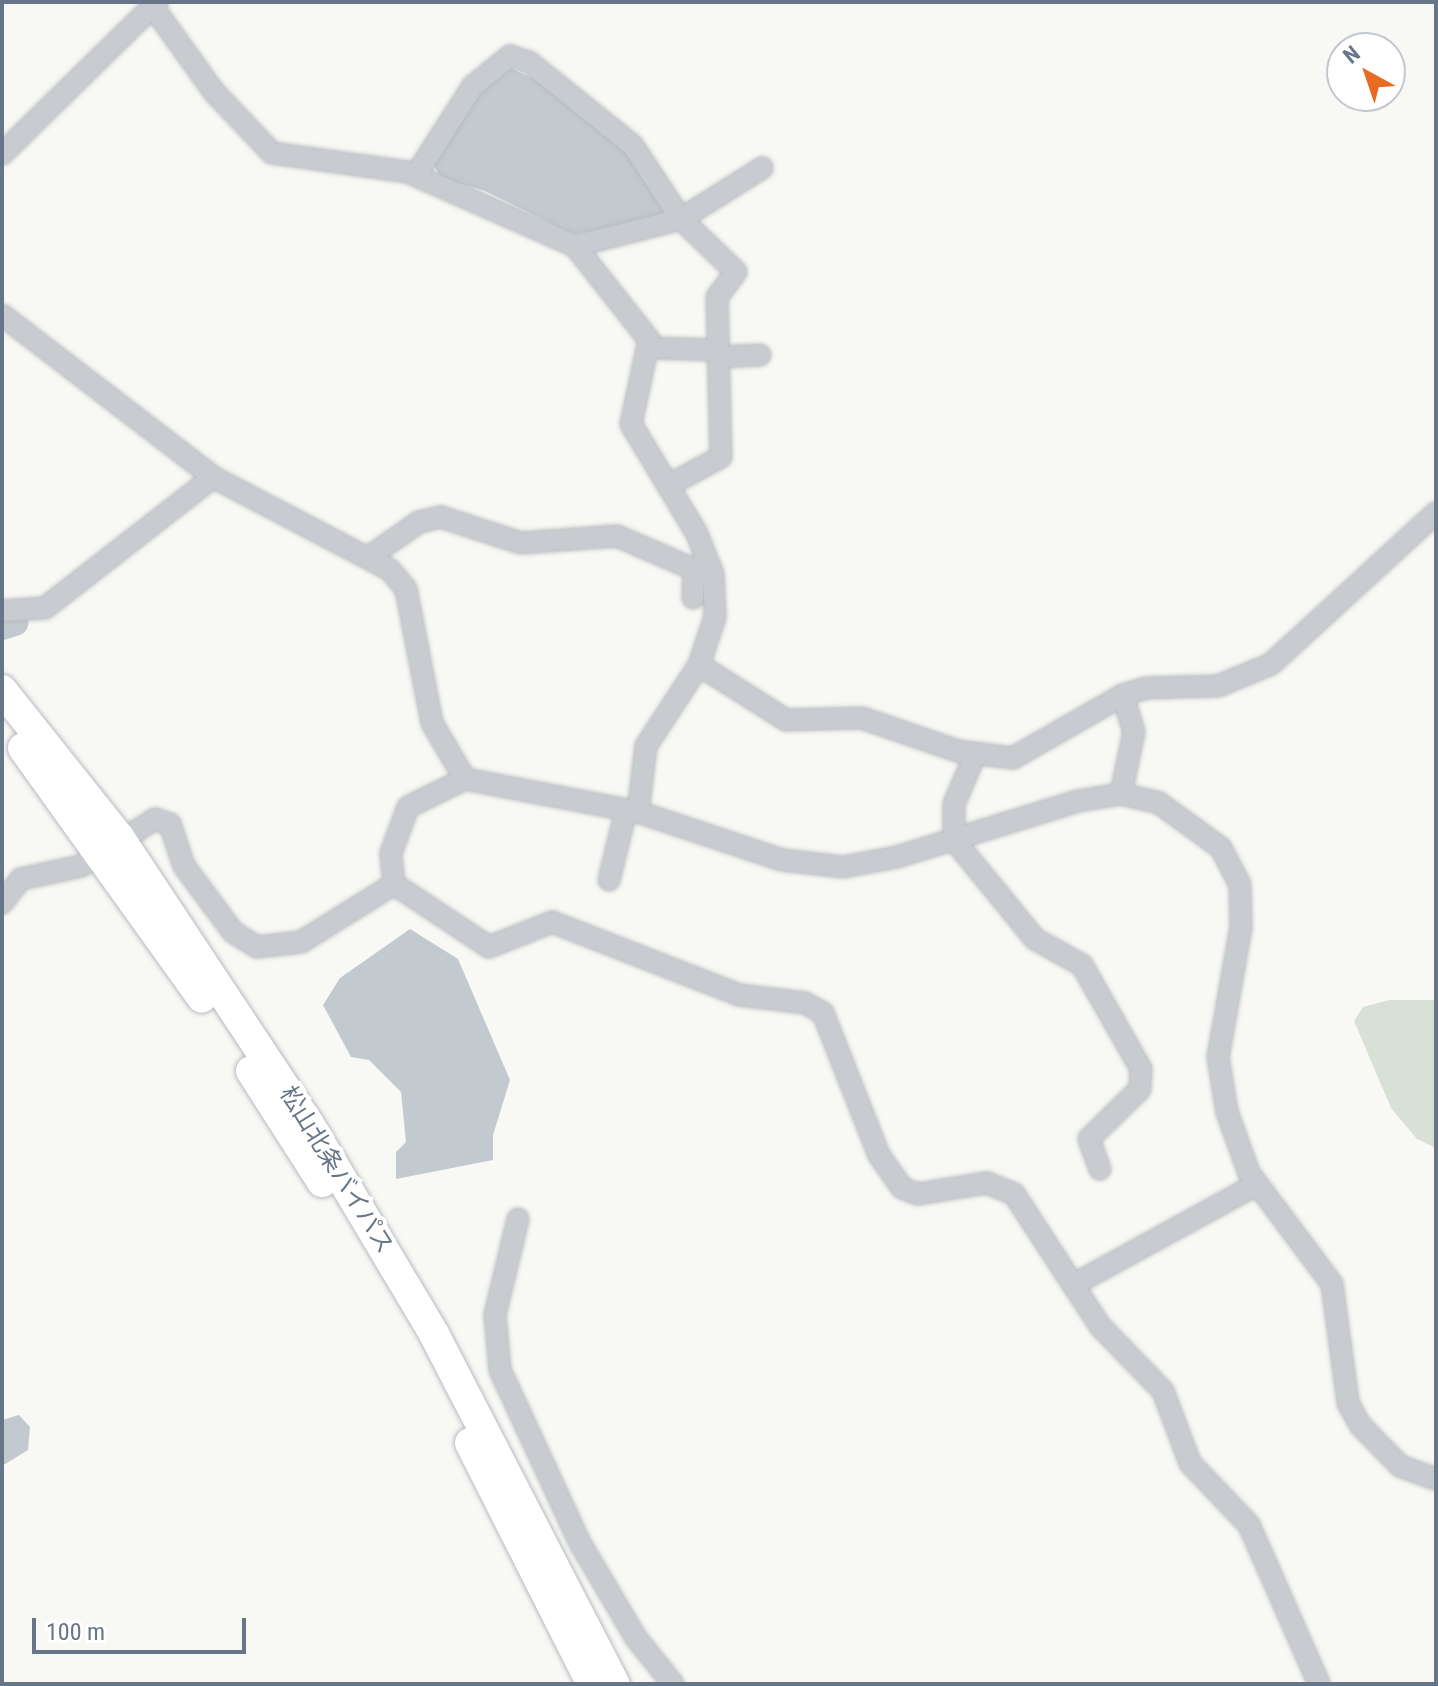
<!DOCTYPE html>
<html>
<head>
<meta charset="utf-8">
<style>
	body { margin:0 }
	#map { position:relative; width:1438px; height:1686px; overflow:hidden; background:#f8f8f5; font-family:"Roboto Condensed","Noto Sans JP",sans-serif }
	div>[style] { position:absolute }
	.green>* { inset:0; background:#d9e0d6 }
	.water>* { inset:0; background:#c2cad0 }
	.river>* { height:26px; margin:-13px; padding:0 13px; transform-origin:13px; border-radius:13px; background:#c2cad0 }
	.roads { filter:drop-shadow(0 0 2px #b8bbbf) drop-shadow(0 0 2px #b8bbbf) }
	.minor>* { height:20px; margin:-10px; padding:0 10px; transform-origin:10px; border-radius:10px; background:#c8cbcf }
	.highway>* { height:30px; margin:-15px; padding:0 15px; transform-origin:15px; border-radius:15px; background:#fff }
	span { translate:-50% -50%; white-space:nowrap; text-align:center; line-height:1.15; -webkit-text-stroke:8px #fff; paint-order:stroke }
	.street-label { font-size:24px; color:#667587 }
	.frame { position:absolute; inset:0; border:4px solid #667587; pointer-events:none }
	.north { position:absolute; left:1326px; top:32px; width:80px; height:80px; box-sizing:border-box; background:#fff; border:2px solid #c2c8cf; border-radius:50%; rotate:320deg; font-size:22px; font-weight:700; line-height:32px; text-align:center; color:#667587 }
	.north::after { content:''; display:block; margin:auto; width:28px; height:36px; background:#e96a24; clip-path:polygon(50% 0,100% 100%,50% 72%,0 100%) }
	.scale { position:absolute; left:32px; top:1618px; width:214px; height:36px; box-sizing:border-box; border:4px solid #667587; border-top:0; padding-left:10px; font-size:24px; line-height:28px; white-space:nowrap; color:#667587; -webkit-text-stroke:6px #fff; paint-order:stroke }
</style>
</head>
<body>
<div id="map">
	<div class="green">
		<div style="clip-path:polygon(1389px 1000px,1436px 1000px,1436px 1148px,1417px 1139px,1391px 1108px,1354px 1021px,1363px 1007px)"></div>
	</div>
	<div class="water">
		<div style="clip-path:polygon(508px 67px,541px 82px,626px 150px,669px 209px,665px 216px,574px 235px,485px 191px,441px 178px,433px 164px,483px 88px)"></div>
		<div style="clip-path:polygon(410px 929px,458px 959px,510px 1080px,493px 1135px,493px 1160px,396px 1179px,396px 1152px,406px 1142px,401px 1092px,369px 1060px,351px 1057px,323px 1005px,340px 978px)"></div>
		<div style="clip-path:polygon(19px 1415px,30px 1427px,28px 1450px,2px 1466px,2px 1420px)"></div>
	</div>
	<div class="river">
		<div style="left:2px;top:627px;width:14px;rotate:-17deg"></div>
	</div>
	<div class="roads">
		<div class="minor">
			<div style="left:153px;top:7px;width:105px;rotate:54.3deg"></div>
			<div style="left:214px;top:92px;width:84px;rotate:46.4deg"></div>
			<div style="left:272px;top:153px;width:137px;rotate:8deg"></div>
			<div style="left:408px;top:172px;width:183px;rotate:23.9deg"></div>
			<div style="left:575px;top:246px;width:120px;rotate:51.8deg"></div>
			<div style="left:649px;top:340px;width:86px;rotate:102.1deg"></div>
			<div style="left:631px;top:424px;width:126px;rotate:59deg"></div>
			<div style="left:696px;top:532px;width:45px;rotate:68deg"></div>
			<div style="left:713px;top:574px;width:43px;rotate:87.3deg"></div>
			<div style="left:715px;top:617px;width:51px;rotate:108.4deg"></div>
			<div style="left:699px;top:665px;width:97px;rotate:123.2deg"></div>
			<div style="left:646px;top:746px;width:66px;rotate:96.9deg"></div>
			<div style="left:2px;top:154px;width:217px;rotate:-44.4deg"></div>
			<div style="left:416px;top:175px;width:106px;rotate:-57.4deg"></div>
			<div style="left:473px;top:86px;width:48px;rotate:-39deg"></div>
			<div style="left:510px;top:56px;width:20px;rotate:18deg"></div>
			<div style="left:529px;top:62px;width:134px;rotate:38.9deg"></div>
			<div style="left:633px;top:146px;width:87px;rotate:56.7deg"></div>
			<div style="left:681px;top:219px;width:76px;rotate:43.9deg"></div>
			<div style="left:736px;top:272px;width:31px;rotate:127deg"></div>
			<div style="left:717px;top:297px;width:160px;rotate:88.6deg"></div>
			<div style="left:721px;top:457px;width:57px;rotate:151.6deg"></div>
			<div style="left:575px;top:246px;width:109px;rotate:-14.3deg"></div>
			<div style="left:681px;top:219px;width:96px;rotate:-32.2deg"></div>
			<div style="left:2px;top:315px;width:266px;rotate:37.5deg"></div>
			<div style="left:213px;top:477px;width:200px;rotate:27.7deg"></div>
			<div style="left:390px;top:570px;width:25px;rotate:50deg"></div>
			<div style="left:406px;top:589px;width:136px;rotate:79deg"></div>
			<div style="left:432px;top:723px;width:65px;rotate:59.5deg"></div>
			<div style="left:651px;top:348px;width:66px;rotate:1.7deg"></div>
			<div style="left:719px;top:357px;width:41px;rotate:-2.8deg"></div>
			<div style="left:369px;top:557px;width:61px;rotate:-35deg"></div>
			<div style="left:419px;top:522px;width:23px;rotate:-13deg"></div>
			<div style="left:441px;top:517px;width:84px;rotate:18deg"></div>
			<div style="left:521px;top:543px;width:96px;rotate:-4.2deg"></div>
			<div style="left:617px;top:536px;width:81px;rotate:23.4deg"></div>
			<div style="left:691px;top:568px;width:19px;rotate:-6deg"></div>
			<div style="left:693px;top:598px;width:29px;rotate:-88deg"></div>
			<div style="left:2px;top:611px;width:43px;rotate:-4deg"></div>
			<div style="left:45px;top:608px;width:213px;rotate:-37.9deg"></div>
			<div style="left:699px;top:665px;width:103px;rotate:32.3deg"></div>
			<div style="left:786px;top:720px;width:76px;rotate:-1.5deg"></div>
			<div style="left:862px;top:718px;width:102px;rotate:19deg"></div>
			<div style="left:958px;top:751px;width:55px;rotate:7.3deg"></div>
			<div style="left:1013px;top:758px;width:127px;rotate:-29.8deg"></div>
			<div style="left:1123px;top:695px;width:24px;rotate:-17deg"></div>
			<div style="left:1146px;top:688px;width:72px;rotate:-1.6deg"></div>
			<div style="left:1218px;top:686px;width:57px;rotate:-22.5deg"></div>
			<div style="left:1271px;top:664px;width:224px;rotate:-42.5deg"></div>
			<div style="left:975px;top:755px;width:53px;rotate:113.2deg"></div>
			<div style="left:954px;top:804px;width:36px;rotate:90deg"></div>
			<div style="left:954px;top:840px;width:128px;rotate:50.7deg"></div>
			<div style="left:1035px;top:939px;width:54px;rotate:29deg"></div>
			<div style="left:1082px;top:965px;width:120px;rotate:60.4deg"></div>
			<div style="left:1141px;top:1069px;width:20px;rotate:93deg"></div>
			<div style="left:1140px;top:1089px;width:71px;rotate:135.6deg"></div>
			<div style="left:1089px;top:1139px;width:32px;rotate:70deg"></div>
			<div style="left:1121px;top:794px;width:63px;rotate:-78.2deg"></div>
			<div style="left:1134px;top:732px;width:39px;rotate:-107deg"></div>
			<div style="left:609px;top:880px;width:72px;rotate:-76.3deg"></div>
			<div style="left:394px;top:884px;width:31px;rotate:-96deg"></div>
			<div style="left:391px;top:853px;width:49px;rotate:-69.7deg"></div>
			<div style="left:408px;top:807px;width:64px;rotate:-26.2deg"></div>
			<div style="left:465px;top:779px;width:176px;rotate:10.8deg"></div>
			<div style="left:638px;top:812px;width:152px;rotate:18.4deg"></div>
			<div style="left:782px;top:860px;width:61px;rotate:6.5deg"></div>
			<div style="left:843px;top:867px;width:55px;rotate:-10.5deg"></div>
			<div style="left:897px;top:857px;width:189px;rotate:-17.2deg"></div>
			<div style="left:1078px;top:801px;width:44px;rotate:-9.2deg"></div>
			<div style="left:1121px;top:794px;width:39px;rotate:13deg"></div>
			<div style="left:1159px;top:803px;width:77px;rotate:36deg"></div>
			<div style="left:1221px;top:848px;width:42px;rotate:62.8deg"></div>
			<div style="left:1240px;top:885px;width:42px;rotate:88.6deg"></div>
			<div style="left:1241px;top:927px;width:132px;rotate:100deg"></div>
			<div style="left:1218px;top:1057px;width:56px;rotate:80.7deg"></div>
			<div style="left:1227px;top:1112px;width:65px;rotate:70.2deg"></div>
			<div style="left:1249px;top:1173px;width:139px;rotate:53.2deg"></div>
			<div style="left:1332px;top:1284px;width:120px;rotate:82.3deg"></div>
			<div style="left:1348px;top:1403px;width:26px;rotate:61deg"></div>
			<div style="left:1361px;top:1426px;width:56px;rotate:45.7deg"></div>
			<div style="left:1400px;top:1466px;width:38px;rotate:20deg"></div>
			<div style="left:394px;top:884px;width:114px;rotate:33.6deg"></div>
			<div style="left:489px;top:947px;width:68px;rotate:-21.6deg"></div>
			<div style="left:552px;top:922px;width:201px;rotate:21.3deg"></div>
			<div style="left:739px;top:995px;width:66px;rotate:6.9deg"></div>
			<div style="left:805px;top:1003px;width:21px;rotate:29deg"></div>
			<div style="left:823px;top:1013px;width:153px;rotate:68.5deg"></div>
			<div style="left:879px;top:1155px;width:40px;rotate:55.1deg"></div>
			<div style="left:902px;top:1188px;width:17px;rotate:21deg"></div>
			<div style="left:918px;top:1194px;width:70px;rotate:-9.1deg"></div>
			<div style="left:987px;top:1183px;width:29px;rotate:22deg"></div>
			<div style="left:1014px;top:1194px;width:158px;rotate:56.9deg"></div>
			<div style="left:1100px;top:1326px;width:91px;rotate:45.9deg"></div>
			<div style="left:1163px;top:1391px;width:77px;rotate:69.4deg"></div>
			<div style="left:1190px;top:1463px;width:86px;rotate:46.4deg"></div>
			<div style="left:1249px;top:1525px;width:174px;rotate:66.2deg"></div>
			<div style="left:2px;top:903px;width:31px;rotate:-52deg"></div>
			<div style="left:21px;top:879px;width:61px;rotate:-12.2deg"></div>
			<div style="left:81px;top:866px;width:88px;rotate:-32.4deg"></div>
			<div style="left:155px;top:819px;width:16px;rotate:18deg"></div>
			<div style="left:170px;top:824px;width:44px;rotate:71.6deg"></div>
			<div style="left:184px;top:866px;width:82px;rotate:53.4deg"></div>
			<div style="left:233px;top:932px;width:28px;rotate:32deg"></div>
			<div style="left:257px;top:947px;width:44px;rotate:-6.5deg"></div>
			<div style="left:301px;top:942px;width:110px;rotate:-31.9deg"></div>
			<div style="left:518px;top:1219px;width:99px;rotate:103.5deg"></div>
			<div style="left:495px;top:1315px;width:55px;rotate:84.8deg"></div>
			<div style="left:500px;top:1370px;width:191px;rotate:65.2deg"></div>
			<div style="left:580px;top:1543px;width:110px;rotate:59.5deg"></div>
			<div style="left:636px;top:1638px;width:59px;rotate:51.2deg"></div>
			<div style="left:1073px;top:1285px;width:209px;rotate:-28.7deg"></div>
		</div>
		<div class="highway">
			<div style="left:2px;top:690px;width:188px;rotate:51.5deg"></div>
			<div style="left:119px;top:837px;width:344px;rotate:56.5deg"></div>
			<div style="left:309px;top:1124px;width:244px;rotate:59.2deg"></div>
			<div style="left:434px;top:1334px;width:394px;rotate:62.7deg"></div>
			<div style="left:23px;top:748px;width:307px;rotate:54.4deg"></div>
			<div style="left:251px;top:1071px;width:132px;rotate:57.4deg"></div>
			<div style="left:470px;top:1443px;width:270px;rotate:63.2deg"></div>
		</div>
	</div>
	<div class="street-label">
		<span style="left:336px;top:1170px;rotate:58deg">松山北条バイパス</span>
	</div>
	<div class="frame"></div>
	<div class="north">N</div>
	<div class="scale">100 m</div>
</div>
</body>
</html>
